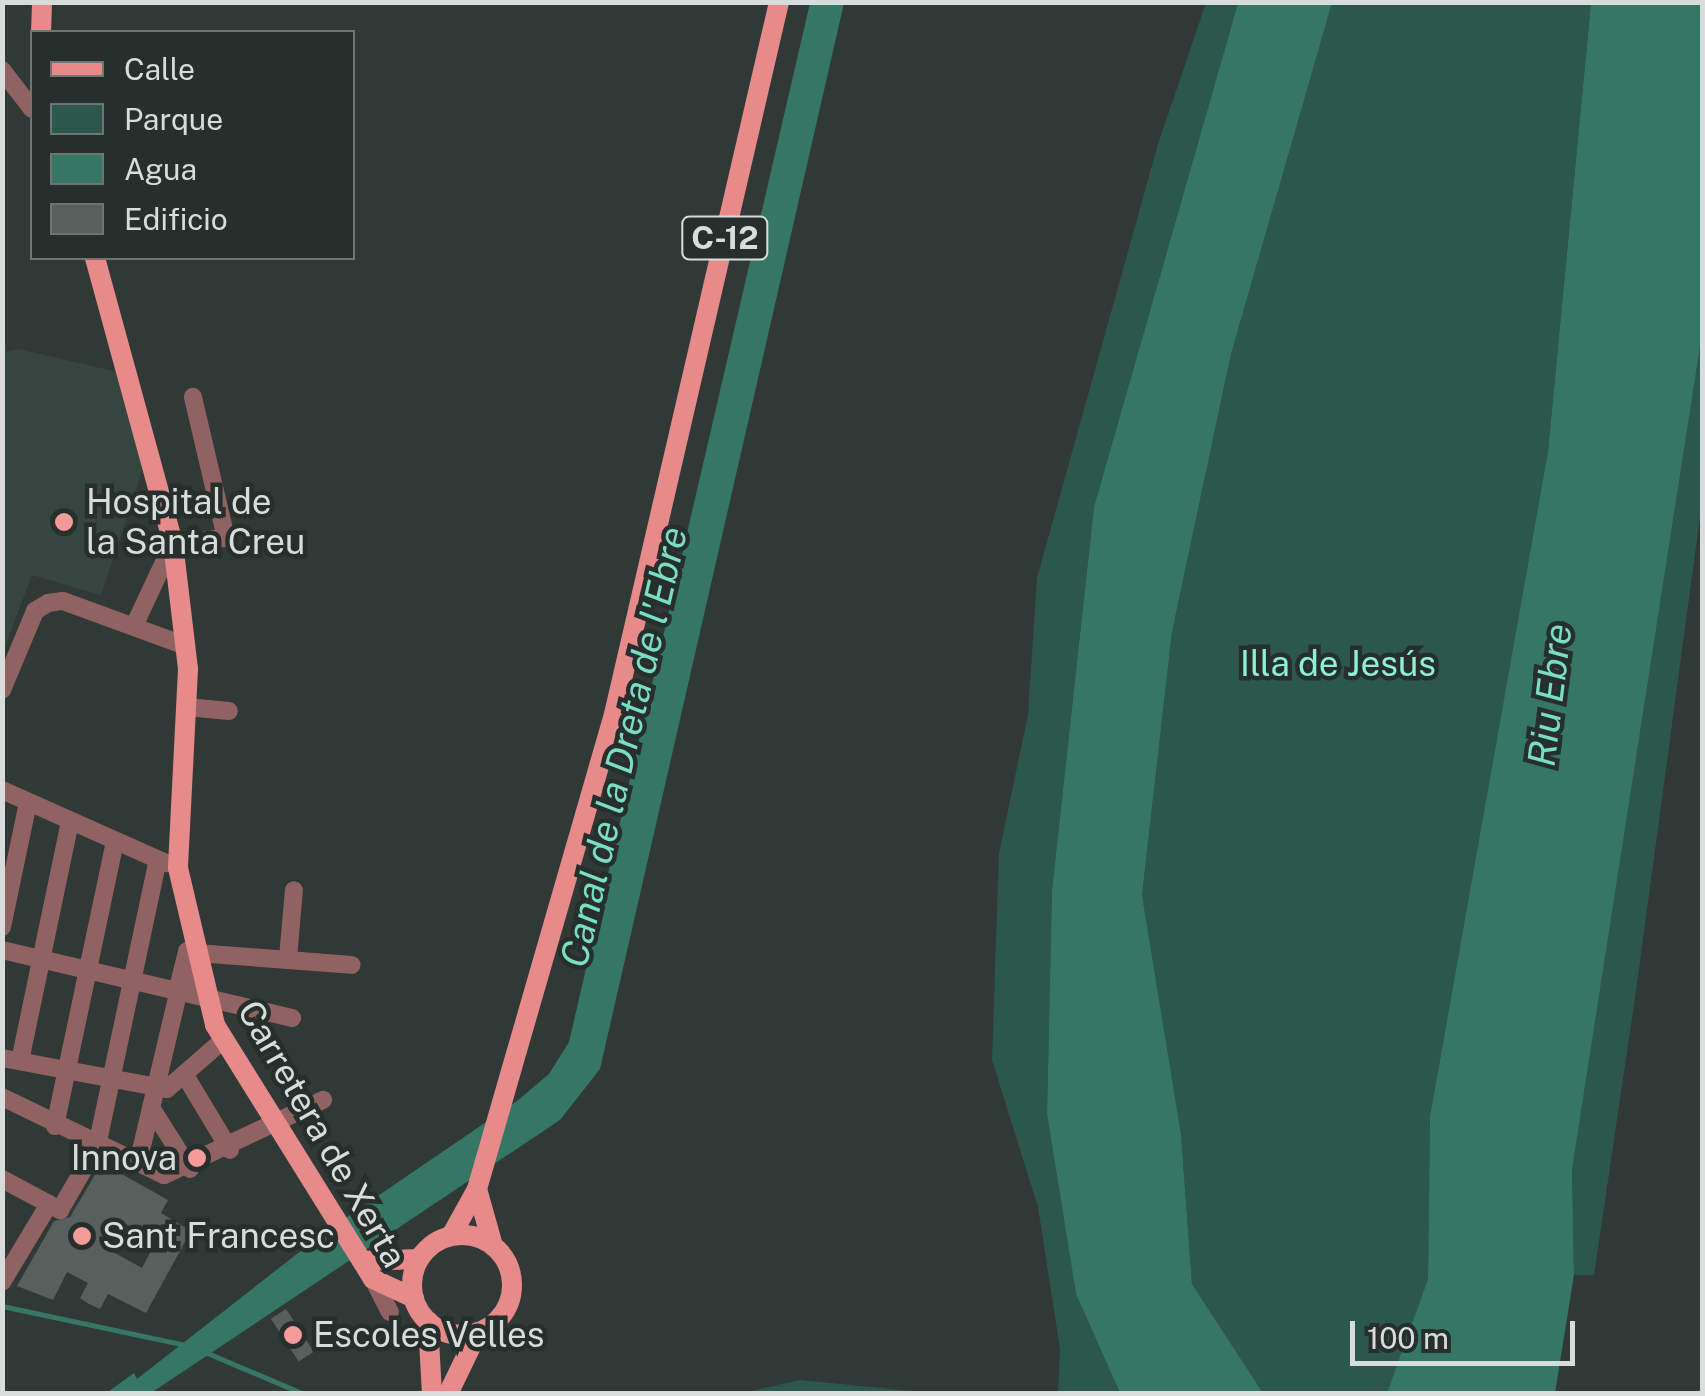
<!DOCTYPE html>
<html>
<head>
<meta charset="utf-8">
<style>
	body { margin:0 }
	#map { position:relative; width:1705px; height:1396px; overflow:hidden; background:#313936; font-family:"Public Sans",sans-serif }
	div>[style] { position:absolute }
	.built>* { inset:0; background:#354540 }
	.green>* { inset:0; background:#2c574d }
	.water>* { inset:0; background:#357666 }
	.stream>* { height:5px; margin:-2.5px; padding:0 2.5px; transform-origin:2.5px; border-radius:2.5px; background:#357666 }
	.building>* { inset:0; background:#57605d; transform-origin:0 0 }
	.minor>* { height:18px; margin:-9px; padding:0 9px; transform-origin:9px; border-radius:9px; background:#906362 }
	.major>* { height:20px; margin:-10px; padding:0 10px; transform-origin:10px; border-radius:10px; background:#e78b8a }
	.major>.ring { margin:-10px; padding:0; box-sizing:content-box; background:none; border:20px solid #e78b8a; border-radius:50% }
	.dots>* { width:28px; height:28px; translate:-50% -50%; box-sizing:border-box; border:5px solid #272f2c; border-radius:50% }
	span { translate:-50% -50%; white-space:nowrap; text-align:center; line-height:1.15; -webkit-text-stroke:9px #272f2c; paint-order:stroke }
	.shield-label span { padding:2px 8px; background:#272f2c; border:2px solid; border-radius:8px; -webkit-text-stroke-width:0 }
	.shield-label { font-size:32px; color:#d8dddb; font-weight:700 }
	.poi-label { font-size:35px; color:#d8dddb }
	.left { translate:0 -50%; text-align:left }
	.right { translate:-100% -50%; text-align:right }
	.park-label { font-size:35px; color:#8df1d7 }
	.street-label { font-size:35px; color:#d8dddb }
	.water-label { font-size:38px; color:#7adec5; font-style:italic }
	.frame { position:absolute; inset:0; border:5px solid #d8dddb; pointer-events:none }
	.legend { position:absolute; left:30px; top:30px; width:325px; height:230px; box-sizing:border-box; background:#272f2c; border:2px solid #6e7572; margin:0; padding:12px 18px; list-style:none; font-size:30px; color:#d8dddb }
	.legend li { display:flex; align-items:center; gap:20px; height:50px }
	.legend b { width:50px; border:2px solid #6e7572 }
	.scale { position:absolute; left:1350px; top:1321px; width:225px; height:45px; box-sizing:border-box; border:5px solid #d8dddb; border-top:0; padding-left:12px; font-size:30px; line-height:35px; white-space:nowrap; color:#d8dddb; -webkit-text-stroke:8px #272f2c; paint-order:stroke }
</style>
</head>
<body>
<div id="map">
	<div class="built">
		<div style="clip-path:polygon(19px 349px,117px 372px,143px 468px,101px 595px,32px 575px,3px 652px,3px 352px)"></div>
	</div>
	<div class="green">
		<div style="clip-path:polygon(1206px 3px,1238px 3px,1094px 507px,1052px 890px,1047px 1114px,1076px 1294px,1120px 1393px,1058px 1393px,1060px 1349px,1038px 1207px,992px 1060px,999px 853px,1028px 715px,1037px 578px,1158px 144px)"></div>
		<div style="clip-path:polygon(1332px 3px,1591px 3px,1548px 451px,1430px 1116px,1428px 1279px,1387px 1394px,1263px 1393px,1192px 1284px,1181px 1134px,1142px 895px,1172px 632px,1231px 354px)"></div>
		<div style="clip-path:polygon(1702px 334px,1702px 502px,1636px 991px,1594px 1275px,1574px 1275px,1572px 1170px)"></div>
		<div style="clip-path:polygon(800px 1380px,890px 1389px,932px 1393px,744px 1393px)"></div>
	</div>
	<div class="water">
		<div style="clip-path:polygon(810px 3px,844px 3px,600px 1069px,560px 1120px,151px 1393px,105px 1394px,134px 1373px,137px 1379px,325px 1232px,517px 1101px,549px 1074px,569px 1042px)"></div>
		<div style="clip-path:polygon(1238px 3px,1332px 3px,1231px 354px,1172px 632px,1142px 895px,1181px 1134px,1192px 1284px,1263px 1393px,1120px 1393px,1076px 1294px,1047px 1114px,1052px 890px,1094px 507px)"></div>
		<div style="clip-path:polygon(1591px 3px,1702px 3px,1702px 334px,1572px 1170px,1574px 1275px,1555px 1393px,1387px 1393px,1428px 1279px,1430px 1116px,1548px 451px)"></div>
	</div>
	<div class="stream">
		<div style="left:2px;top:1306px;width:187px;rotate:12deg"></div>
		<div style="left:205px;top:1352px;width:108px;rotate:23deg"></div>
		<div style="left:773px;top:1394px;width:83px"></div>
	</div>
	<div class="building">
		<div style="clip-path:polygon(evenodd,102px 1163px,168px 1200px,161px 1213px,191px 1231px,146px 1313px,108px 1294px,100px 1309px,89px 1304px,80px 1298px,88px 1283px,67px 1272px,53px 1300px,17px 1286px,54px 1221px,70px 1217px,102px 1163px,126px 1224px,156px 1241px,142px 1268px,111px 1251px,126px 1224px)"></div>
		<div style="left:286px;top:1309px;width:51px;height:18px;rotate:57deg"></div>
	</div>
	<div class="minor">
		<div style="left:2px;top:70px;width:49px;rotate:52.4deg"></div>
		<div style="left:134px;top:626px;width:92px;rotate:-64.8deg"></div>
		<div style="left:173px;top:543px;width:53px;rotate:-5.4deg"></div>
		<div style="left:226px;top:538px;width:145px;rotate:-103.2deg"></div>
		<div style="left:2px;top:690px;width:86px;rotate:-67.3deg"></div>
		<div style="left:35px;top:611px;width:15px;rotate:-32deg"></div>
		<div style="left:48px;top:603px;width:15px;rotate:-8deg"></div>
		<div style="left:63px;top:601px;width:131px;rotate:20.1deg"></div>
		<div style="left:187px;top:707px;width:42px;rotate:5.4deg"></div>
		<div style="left:2px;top:790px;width:180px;rotate:24deg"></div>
		<div style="left:2px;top:927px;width:127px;rotate:-78.2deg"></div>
		<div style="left:2px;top:950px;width:298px;rotate:13.2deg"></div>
		<div style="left:187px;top:951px;width:45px;rotate:73.2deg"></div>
		<div style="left:200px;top:994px;width:23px;rotate:-165deg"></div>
		<div style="left:178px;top:988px;width:38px;rotate:-76deg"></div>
		<div style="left:197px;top:953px;width:155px;rotate:4.4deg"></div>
		<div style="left:288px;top:958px;width:68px;rotate:-85deg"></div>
		<div style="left:2px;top:1058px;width:168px;rotate:10.6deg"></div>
		<div style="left:167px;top:1089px;width:73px;rotate:-41.1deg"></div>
		<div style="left:20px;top:1061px;width:244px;rotate:-78.2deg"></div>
		<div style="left:186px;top:1077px;width:85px;rotate:58.9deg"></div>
		<div style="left:2px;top:1097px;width:180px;rotate:25.7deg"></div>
		<div style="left:164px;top:1175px;width:176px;rotate:-25.3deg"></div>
		<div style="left:152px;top:1109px;width:71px;rotate:57.7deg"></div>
		<div style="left:55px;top:1126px;width:291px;rotate:-78.1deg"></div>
		<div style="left:138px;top:1163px;width:174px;rotate:-76.7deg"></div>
		<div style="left:2px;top:1179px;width:53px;rotate:28deg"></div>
		<div style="left:373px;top:1279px;width:37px;rotate:63deg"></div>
		<div style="left:2px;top:1282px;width:91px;rotate:-58.9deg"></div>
		<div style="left:49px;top:1204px;width:13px;rotate:29deg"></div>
		<div style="left:60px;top:1210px;width:74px;rotate:-60deg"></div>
		<div style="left:97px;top:1146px;width:292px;rotate:-78deg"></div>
	</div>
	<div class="major">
		<div style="left:41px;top:32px;width:30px;rotate:-88deg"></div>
		<div style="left:95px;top:258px;width:295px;rotate:74.7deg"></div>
		<div style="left:173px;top:543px;width:127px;rotate:83.2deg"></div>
		<div style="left:188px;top:669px;width:199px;rotate:92.9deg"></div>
		<div style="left:178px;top:868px;width:161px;rotate:76.7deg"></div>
		<div style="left:215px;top:1025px;width:299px;rotate:58.1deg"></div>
		<div style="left:373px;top:1279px;width:45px;rotate:24.9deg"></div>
		<div style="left:477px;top:1189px;width:59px;rotate:74.3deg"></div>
		<div class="ring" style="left:412px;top:1235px;width:80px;height:80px"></div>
		<div style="left:451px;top:1236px;width:54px;rotate:-61deg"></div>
		<div style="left:477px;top:1189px;width:494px;rotate:-73.9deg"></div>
		<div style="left:614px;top:714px;width:731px;rotate:-76.95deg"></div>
		<div style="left:362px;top:1261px;width:57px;rotate:-2deg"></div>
		<div style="left:428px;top:1321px;width:73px;rotate:86.9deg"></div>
		<div style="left:448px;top:1394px;width:69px;rotate:-64.2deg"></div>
	</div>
	<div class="dots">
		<div style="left:64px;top:522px;background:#f59b9a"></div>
		<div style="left:197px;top:1158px;background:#f59b9a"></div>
		<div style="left:82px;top:1236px;background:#f59b9a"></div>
		<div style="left:293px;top:1335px;background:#f59b9a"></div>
	</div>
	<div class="shield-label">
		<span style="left:725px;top:238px">C-12</span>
	</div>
	<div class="poi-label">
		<span class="left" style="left:86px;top:522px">Hospital de<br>la Santa Creu</span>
		<span class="right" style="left:177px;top:1158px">Innova</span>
		<span class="left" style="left:102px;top:1236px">Sant Francesc</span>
		<span class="left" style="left:313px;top:1335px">Escoles Velles</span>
	</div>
	<div class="park-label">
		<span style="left:1338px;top:664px">Illa de Jesús</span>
	</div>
	<div class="street-label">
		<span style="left:322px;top:1134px;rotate:60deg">Carretera de Xerta</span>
	</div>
	<div class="water-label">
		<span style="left:1550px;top:695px;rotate:-83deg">Riu Ebre</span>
		<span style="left:624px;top:747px;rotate:-77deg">Canal de la Dreta de l'Ebre</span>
	</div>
	<div class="frame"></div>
	<ul class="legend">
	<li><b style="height:12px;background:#e78b8a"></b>Calle</li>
	<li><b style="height:28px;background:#2c574d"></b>Parque</li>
	<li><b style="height:28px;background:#357666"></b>Agua</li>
	<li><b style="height:28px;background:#57605d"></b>Edificio</li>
	</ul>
	<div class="scale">100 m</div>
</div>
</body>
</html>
